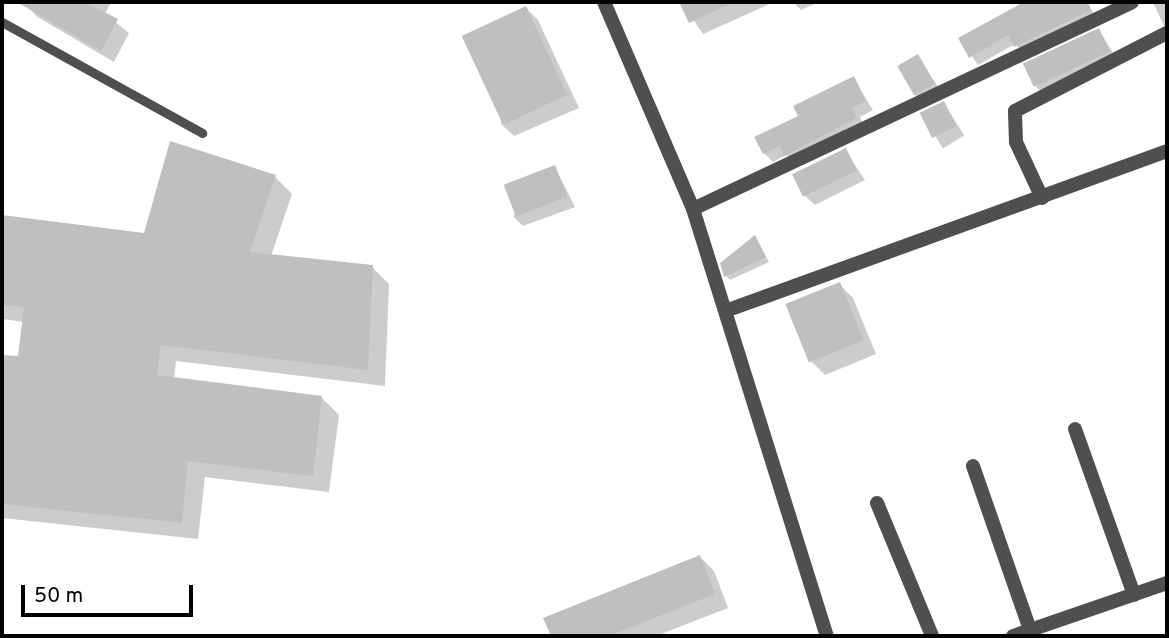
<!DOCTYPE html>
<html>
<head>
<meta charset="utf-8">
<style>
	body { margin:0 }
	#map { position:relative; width:1169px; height:638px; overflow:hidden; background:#fff; font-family:Overpass,sans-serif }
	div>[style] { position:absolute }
	.shadow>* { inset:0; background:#0003; transform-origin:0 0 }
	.building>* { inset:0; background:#bfbfbf; transform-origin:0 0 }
	.lane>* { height:9px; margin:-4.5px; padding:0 4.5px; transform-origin:4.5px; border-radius:4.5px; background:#4f4f4f }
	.street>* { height:14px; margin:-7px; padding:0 7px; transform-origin:7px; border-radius:7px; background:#4f4f4f }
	span { translate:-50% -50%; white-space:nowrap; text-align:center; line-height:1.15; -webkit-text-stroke:5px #fff; paint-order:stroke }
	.frame { position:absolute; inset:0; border:4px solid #000; pointer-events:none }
	.scale { position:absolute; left:21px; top:585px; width:172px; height:32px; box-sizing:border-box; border:4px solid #000; border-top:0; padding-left:9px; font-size:21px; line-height:24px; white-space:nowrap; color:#000; -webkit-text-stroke:5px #fff; paint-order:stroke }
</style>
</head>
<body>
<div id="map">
	<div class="shadow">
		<div style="clip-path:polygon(24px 2px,111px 2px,105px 14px,129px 33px,114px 62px,36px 16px)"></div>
		<div style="clip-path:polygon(681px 2px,774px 2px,703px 34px)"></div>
		<div style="clip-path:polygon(793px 2px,819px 2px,801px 10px)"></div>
		<div style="clip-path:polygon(1031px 2px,1087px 2px,1097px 20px,1024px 54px,1015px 44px,978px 65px,960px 39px)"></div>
		<div style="clip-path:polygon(1153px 2px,1167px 2px,1167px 29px,1163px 24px)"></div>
		<div style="clip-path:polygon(526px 8px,538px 20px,579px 108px,514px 136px,501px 124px)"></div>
		<div style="clip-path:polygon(1099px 30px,1118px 61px,1046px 96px,1036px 87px)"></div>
		<div style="clip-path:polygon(917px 56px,943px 94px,924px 103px,914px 94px)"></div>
		<div style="clip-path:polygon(853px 78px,873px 110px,860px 117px,864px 127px,794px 163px,786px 155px,773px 162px,764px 153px)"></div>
		<div style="left:944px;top:103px;width:38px;height:25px;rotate:58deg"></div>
		<div style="clip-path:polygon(845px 150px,865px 180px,815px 205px,805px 196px)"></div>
		<div style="clip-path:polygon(555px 167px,575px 207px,523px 226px,513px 216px)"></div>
		<div style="clip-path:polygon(275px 177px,292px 194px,271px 256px,372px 267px,389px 284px,385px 386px,176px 361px,174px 379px,322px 398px,339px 415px,329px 492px,205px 477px,198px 539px,2px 518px,2px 356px,20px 358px,24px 322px,2px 319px,2px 217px,145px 235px)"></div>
		<div style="clip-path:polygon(755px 237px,769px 262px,730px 280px,726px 276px)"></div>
		<div style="clip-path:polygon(839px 284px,853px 298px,876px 354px,825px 375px,811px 361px)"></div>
		<div style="clip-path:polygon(700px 557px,714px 571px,728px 608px,656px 636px,552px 636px,546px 619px)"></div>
	</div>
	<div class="building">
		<div style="clip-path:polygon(17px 2px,84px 2px,118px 19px,101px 51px)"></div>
		<div style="clip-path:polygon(679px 2px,734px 2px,689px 23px)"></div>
		<div style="clip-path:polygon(1024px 2px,1088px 2px,1091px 10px,1014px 47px,1008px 35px,969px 58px,958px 38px)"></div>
		<div style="left:526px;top:6px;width:98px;height:71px;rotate:65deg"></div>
		<div style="left:1099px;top:28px;width:26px;height:84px;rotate:65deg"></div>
		<div style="left:918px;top:54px;width:34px;height:24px;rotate:60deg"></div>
		<div style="clip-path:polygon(854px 76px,866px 101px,852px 108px,857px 118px,784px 156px,779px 146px,763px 154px,754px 137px,798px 116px,793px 106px)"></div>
		<div style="left:944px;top:101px;width:28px;height:27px;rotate:64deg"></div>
		<div style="clip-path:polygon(170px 141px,276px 175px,250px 252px,373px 265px,368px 370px,160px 345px,157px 375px,322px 396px,313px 476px,188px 461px,182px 523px,2px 504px,2px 355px,18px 356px,24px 307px,2px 305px,2px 215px,144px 233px)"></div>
		<div style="left:846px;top:148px;width:25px;height:60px;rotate:64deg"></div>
		<div style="left:555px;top:165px;width:34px;height:55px;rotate:69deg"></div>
		<div style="clip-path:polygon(755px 235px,766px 257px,724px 277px,720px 263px)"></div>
		<div style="left:840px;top:282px;width:63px;height:59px;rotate:68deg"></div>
		<div style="clip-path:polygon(700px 555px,715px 594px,609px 636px,551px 636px,543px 618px)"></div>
	</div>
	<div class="lane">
		<div style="left:2px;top:22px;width:229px;rotate:29deg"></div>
	</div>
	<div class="street">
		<div style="left:604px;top:2px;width:225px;rotate:66.7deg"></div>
		<div style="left:693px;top:209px;width:448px;rotate:72.6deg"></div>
		<div style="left:1042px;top:198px;width:62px;rotate:-114.9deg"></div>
		<div style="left:1016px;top:142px;width:31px;rotate:-92deg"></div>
		<div style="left:1015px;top:111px;width:171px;rotate:-27.2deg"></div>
		<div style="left:693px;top:209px;width:485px;rotate:-25.2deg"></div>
		<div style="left:728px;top:310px;width:467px;rotate:-19.9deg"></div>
		<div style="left:1075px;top:429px;width:176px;rotate:70.4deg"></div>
		<div style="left:973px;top:466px;width:174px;rotate:70.8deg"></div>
		<div style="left:877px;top:503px;width:144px;rotate:67.5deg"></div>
		<div style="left:1013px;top:636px;width:163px;rotate:-19deg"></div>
	</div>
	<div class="frame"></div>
	<div class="scale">50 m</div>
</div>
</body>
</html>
